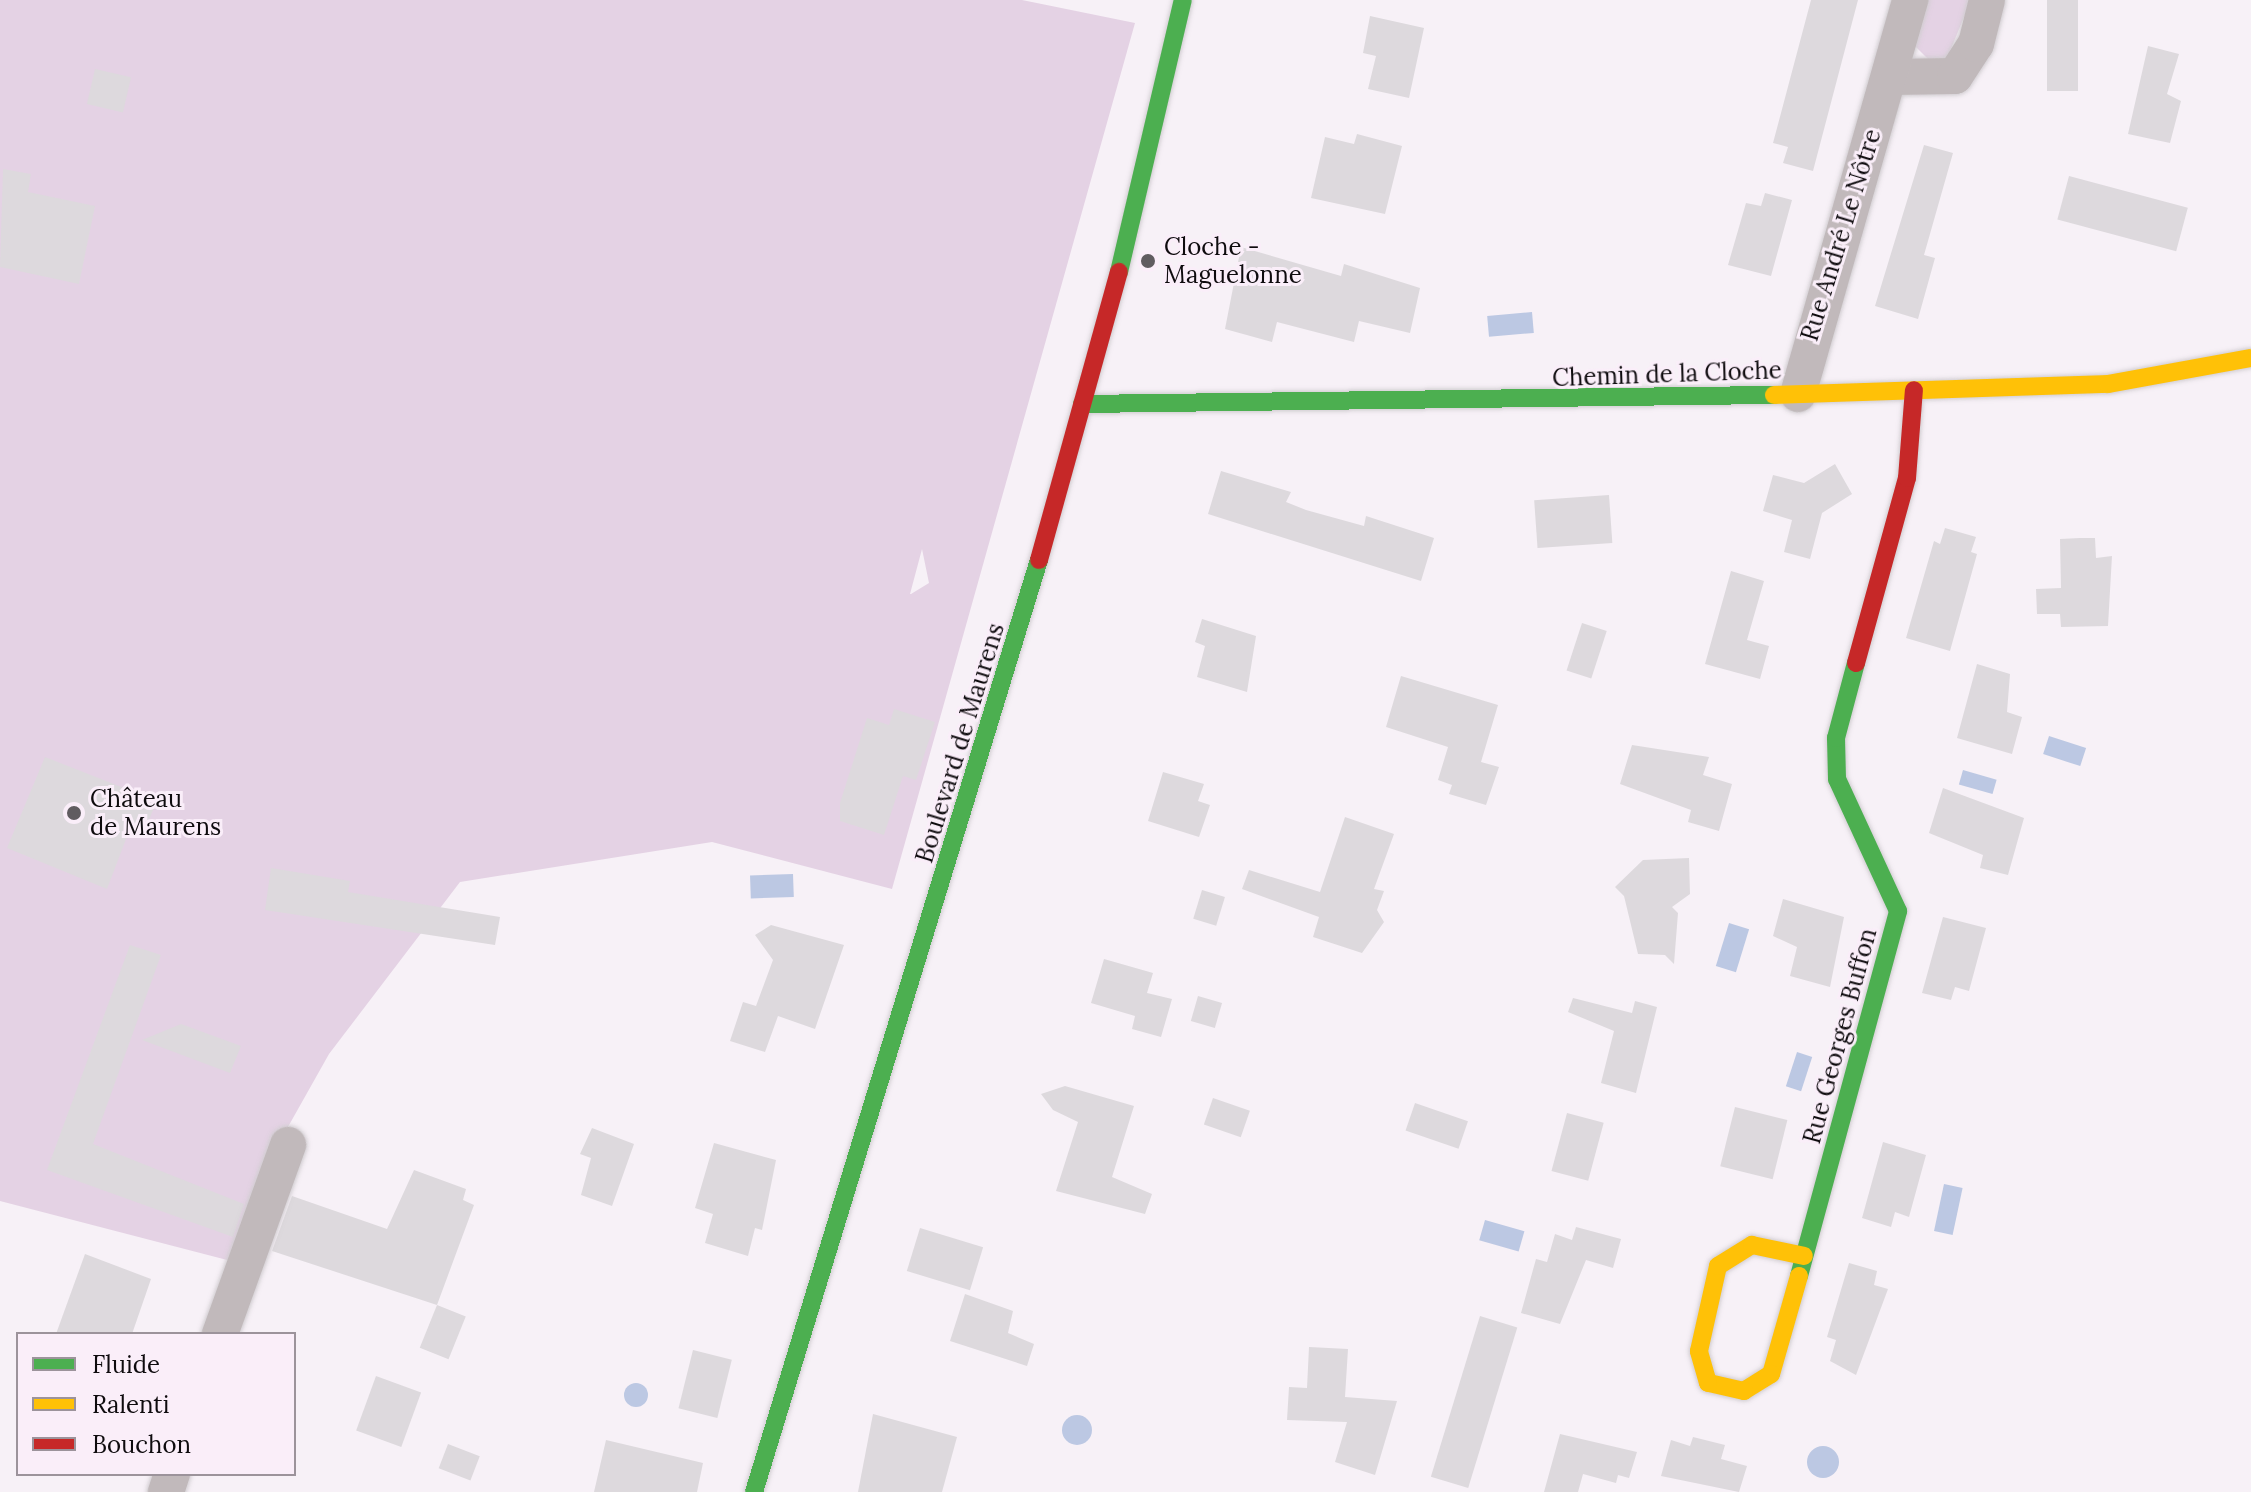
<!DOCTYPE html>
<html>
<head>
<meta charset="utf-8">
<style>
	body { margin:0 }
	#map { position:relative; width:2251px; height:1492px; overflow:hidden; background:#f7f1f7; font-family:Lora,serif }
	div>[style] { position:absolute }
	.green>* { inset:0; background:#e4d2e4 }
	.water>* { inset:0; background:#bcc8e3; transform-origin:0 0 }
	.round { border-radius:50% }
	.building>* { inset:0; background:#ddd9dd; transform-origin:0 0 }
	.roads { filter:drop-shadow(0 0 2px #d1cdd1) drop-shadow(0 0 2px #d1cdd1) }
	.street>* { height:36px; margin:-18px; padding:0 18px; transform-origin:18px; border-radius:18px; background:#c1b9bb }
	.fast>* { height:18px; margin:-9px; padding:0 9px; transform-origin:9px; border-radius:9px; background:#4caf50 }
	.slow>* { height:18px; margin:-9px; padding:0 9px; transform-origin:9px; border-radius:9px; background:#ffc107 }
	.jam>* { height:18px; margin:-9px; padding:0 9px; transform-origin:9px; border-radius:9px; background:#c62828 }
	.dots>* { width:22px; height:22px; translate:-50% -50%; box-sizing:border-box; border:4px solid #faeef9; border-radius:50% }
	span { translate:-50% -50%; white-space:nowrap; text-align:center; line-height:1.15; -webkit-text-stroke:6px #faeef9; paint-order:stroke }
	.street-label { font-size:24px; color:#0e0b0e }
	.poi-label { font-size:24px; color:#0e0b0e }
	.left { translate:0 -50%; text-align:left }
	.legend { position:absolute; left:16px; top:1332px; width:280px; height:144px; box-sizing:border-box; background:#faeef9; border:2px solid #9c939b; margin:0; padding:10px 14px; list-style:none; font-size:24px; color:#0e0b0e }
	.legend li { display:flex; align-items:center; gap:16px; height:40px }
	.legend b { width:40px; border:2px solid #9c939b }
</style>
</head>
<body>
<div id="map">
	<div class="green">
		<div style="clip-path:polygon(evenodd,0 0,1022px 0,1135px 23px,892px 889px,712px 842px,460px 882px,329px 1054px,284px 1134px,231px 1261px,0 1201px,0 0,922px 549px,929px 583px,911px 594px,910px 594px,922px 549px)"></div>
		<div style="clip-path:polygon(1919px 0,1971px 0,1946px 61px,1929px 60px,1915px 46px)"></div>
	</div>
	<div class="water">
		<div style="left:1532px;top:312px;width:21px;height:45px;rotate:85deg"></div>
		<div style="left:2049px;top:736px;width:39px;height:19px;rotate:18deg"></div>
		<div style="left:1963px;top:770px;width:35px;height:15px;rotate:16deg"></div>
		<div style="left:793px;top:874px;width:23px;height:43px;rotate:88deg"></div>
		<div style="left:1729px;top:923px;width:21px;height:45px;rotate:17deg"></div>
		<div style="left:1797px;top:1052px;width:16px;height:36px;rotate:18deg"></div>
		<div style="left:1944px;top:1184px;width:19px;height:48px;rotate:12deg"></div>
		<div style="left:1485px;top:1220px;width:41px;height:21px;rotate:16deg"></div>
		<div class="round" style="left:624px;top:1383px;width:24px;height:24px"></div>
		<div class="round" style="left:1062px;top:1415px;width:30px;height:30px"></div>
		<div class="round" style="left:1807px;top:1446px;width:32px;height:32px"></div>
	</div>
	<div class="building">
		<div style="clip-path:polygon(1811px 0,1858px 0,1813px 171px,1783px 163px,1788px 147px,1773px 143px)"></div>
		<div style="left:2047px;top:0;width:31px;height:91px"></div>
		<div style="clip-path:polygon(1370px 16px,1424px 28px,1409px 98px,1368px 89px,1376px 56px,1363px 53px)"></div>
		<div style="clip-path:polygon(2148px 46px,2179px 54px,2167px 94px,2181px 101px,2170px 143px,2128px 134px)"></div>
		<div style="left:95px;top:69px;width:37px;height:36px;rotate:13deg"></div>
		<div style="clip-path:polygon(1357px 134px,1402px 146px,1385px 214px,1311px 198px,1325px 137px,1354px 144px)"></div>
		<div style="clip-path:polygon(1924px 145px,1953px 153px,1924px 255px,1935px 258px,1918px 319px,1875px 306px)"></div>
		<div style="clip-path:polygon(3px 169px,31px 174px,28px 192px,95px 206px,79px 284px,0 267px)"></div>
		<div style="left:2069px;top:176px;width:123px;height:45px;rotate:15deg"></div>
		<div style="clip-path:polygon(1765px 193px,1792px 200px,1771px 276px,1728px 265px,1746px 203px,1761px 206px)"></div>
		<div style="clip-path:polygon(1241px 247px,1341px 276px,1344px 264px,1420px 288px,1410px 333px,1359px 321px,1354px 342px,1277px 322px,1272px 342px,1225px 329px)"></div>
		<div style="clip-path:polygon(1835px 464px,1852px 494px,1822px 513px,1810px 559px,1784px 552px,1792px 520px,1763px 511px,1773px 475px,1804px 483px)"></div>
		<div style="clip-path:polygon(1221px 471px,1291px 492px,1286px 502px,1306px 510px,1364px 526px,1366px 516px,1434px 538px,1421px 581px,1208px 514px)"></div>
		<div style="left:1609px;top:495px;width:48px;height:75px;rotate:86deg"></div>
		<div style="clip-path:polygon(1945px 528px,1976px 537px,1971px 552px,1977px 554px,1950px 651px,1906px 638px,1934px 541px,1940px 544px)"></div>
		<div style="clip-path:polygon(2080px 538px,2095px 538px,2096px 558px,2112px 556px,2108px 626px,2061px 627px,2060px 614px,2037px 614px,2036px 589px,2061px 588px,2060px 539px)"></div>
		<div style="clip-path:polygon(1731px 571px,1764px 581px,1747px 640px,1769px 646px,1760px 679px,1705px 664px)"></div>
		<div style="clip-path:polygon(1202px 619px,1256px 636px,1247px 692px,1197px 677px,1205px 646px,1195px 642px)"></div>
		<div style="left:1582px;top:623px;width:26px;height:50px;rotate:18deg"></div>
		<div style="clip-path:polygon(1977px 664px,2010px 674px,2007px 712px,2022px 717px,2012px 754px,1957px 738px)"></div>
		<div style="clip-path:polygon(1401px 676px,1498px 705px,1481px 762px,1499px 767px,1486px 805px,1449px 794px,1452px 785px,1438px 780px,1448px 747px,1386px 727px)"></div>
		<div style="clip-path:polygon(894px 709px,935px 722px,916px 780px,903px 776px,884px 835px,840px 821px,840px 803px,867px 718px,889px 725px)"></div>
		<div style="clip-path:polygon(1632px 745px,1709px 757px,1703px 775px,1732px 784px,1719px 831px,1688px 822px,1691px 810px,1620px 784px)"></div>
		<div style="clip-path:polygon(45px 757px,157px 801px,144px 831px,131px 826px,107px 889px,7px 848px)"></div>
		<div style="clip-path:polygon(1163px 772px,1204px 784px,1198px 801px,1210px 805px,1199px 837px,1148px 821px)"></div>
		<div style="clip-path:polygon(1943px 788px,2024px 818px,2008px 875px,1980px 868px,1983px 855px,1929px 833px)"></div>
		<div style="clip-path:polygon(1345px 817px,1394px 834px,1374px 889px,1384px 891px,1377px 910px,1384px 922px,1362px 953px,1313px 937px,1319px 917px,1242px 889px,1249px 870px,1320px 892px)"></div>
		<div style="clip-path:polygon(1689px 858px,1690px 894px,1672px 907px,1678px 913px,1674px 964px,1665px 955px,1638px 954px,1624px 896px,1615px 887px,1643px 860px)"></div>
		<div style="clip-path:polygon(271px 868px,350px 881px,348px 892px,500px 917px,495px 945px,265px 910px)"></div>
		<div style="left:1202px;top:890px;width:24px;height:30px;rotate:17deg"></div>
		<div style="clip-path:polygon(1783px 899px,1844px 917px,1830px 987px,1790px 976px,1797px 947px,1773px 936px)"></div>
		<div style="clip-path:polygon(1943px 917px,1986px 928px,1969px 991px,1955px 987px,1951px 1000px,1922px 993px)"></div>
		<div style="clip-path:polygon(771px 925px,844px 945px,815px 1029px,778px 1016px,765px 1052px,730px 1041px,743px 1002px,756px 1006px,773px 960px,755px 935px)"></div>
		<div style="clip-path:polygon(130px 945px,161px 955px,93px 1144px,244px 1204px,233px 1237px,47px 1170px)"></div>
		<div style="clip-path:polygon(1104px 959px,1153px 973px,1147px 993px,1172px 999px,1161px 1037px,1132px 1029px,1135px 1016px,1091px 1003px)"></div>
		<div style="left:1198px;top:996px;width:25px;height:26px;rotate:16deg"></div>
		<div style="clip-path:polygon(1573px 998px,1632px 1013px,1635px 1001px,1657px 1007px,1636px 1093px,1601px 1083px,1614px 1031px,1568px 1012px)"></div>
		<div style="clip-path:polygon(181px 1024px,241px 1046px,230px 1073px,142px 1040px)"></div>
		<div style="clip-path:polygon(1065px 1086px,1134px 1106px,1112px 1177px,1152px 1194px,1145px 1214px,1056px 1191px,1078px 1122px,1053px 1110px,1041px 1094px)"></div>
		<div style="left:1213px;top:1098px;width:39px;height:28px;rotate:19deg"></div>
		<div style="left:1415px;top:1103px;width:56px;height:29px;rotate:19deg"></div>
		<div style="left:1735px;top:1107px;width:54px;height:61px;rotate:14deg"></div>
		<div style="left:1567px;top:1113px;width:38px;height:60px;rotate:15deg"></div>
		<div style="clip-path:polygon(592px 1128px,634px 1144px,612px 1206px,581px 1195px,591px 1158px,580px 1154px)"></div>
		<div style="clip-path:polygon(1883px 1142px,1926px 1155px,1909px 1217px,1895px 1212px,1891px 1227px,1862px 1218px)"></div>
		<div style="clip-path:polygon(714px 1143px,776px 1160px,762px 1230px,755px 1228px,748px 1256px,705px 1243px,713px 1214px,695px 1208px)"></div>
		<div style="clip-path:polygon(414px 1170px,466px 1189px,463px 1200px,474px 1205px,437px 1305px,272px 1251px,292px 1196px,387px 1229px)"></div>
		<div style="clip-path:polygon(1576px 1227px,1621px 1239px,1613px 1268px,1586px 1260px,1560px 1324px,1521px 1313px,1536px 1259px,1547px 1262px,1555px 1234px,1572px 1240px)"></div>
		<div style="left:920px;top:1228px;width:66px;height:45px;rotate:17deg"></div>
		<div style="clip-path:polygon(85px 1254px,151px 1279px,132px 1334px,56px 1334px)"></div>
		<div style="clip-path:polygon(1849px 1263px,1877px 1271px,1874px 1285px,1888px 1289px,1856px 1375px,1830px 1361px,1836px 1340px,1827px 1337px)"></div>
		<div style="clip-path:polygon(965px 1294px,1013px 1311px,1008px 1333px,1034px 1344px,1027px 1366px,950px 1341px)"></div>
		<div style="left:437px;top:1305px;width:31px;height:46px;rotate:22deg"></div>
		<div style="left:1480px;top:1316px;width:39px;height:168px;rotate:17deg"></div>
		<div style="clip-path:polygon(1309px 1347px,1348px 1349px,1345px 1397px,1397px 1401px,1375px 1475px,1335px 1462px,1347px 1422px,1287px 1420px,1289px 1387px,1307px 1388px)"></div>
		<div style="left:693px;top:1350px;width:40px;height:60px;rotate:14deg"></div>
		<div style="left:376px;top:1376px;width:48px;height:58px;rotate:20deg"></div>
		<div style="clip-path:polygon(873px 1414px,957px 1437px,942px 1492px,858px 1492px)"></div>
		<div style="clip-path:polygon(1560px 1434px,1637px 1452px,1629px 1478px,1618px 1475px,1616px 1483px,1583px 1474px,1578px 1492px,1544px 1492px)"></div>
		<div style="clip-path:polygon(1693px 1437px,1725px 1445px,1721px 1459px,1747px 1466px,1739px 1492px,1661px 1476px,1671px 1440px,1690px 1446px)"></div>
		<div style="clip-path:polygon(606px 1440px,703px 1463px,697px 1492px,594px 1492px)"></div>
		<div style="left:448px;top:1444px;width:34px;height:26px;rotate:21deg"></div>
	</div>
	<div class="roads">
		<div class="street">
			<div style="left:1890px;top:77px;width:65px;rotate:-0.9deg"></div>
			<div style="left:1955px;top:76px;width:38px;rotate:-57deg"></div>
			<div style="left:1976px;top:44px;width:45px;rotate:-76deg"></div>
			<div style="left:1798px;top:394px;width:410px;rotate:-74.1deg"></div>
			<div style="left:220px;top:1334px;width:201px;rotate:-70.2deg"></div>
			<div style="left:166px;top:1492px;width:19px;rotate:-72deg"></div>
		</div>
		<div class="fast">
			<div style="left:1119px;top:272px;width:279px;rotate:-76.8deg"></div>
			<div style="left:1082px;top:404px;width:692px;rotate:-0.75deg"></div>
			<div style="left:1799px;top:1276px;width:378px;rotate:-74.8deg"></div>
			<div style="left:1898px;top:911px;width:145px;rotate:-114.8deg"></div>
			<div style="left:1837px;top:779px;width:41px;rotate:-91.4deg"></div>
			<div style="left:1836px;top:738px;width:78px;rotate:-75.1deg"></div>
			<div style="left:754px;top:1492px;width:975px;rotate:-73deg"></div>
		</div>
		<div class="slow">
			<div style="left:1774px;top:395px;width:334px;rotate:-1.9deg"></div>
			<div style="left:2108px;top:384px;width:145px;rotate:-10.3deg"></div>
			<div style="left:1799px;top:1276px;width:102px;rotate:105.9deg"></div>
			<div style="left:1771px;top:1374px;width:32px;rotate:148deg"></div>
			<div style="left:1744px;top:1391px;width:37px;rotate:-167deg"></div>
			<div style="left:1708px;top:1383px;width:33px;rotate:-106deg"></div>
			<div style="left:1699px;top:1351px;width:87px;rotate:-77.4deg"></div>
			<div style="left:1718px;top:1266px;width:40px;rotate:-32deg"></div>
			<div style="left:1752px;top:1245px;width:53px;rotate:11.9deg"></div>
		</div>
		<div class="jam">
			<div style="left:1039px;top:560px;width:299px;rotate:-74.5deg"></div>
			<div style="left:1856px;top:663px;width:192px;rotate:-74.6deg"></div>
			<div style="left:1907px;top:478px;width:88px;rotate:-85.5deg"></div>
		</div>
	</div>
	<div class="dots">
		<div style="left:1148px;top:261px;background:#605c60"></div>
		<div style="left:74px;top:813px;background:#605c60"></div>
	</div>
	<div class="street-label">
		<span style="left:1841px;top:235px;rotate:-73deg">Rue André Le Nôtre</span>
		<span style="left:1667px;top:374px;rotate:-2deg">Chemin de la Cloche</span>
		<span style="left:960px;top:743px;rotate:-73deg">Boulevard de Maurens</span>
		<span style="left:1840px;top:1036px;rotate:-75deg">Rue Georges Buffon</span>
	</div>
	<div class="poi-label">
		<span class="left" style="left:1164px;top:261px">Cloche -<br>Maguelonne</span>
		<span class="left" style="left:90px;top:813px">Château<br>de Maurens</span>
	</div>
	<ul class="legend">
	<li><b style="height:10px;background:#4caf50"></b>Fluide</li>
	<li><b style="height:10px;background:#ffc107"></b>Ralenti</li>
	<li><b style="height:10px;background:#c62828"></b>Bouchon</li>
	</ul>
</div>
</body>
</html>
